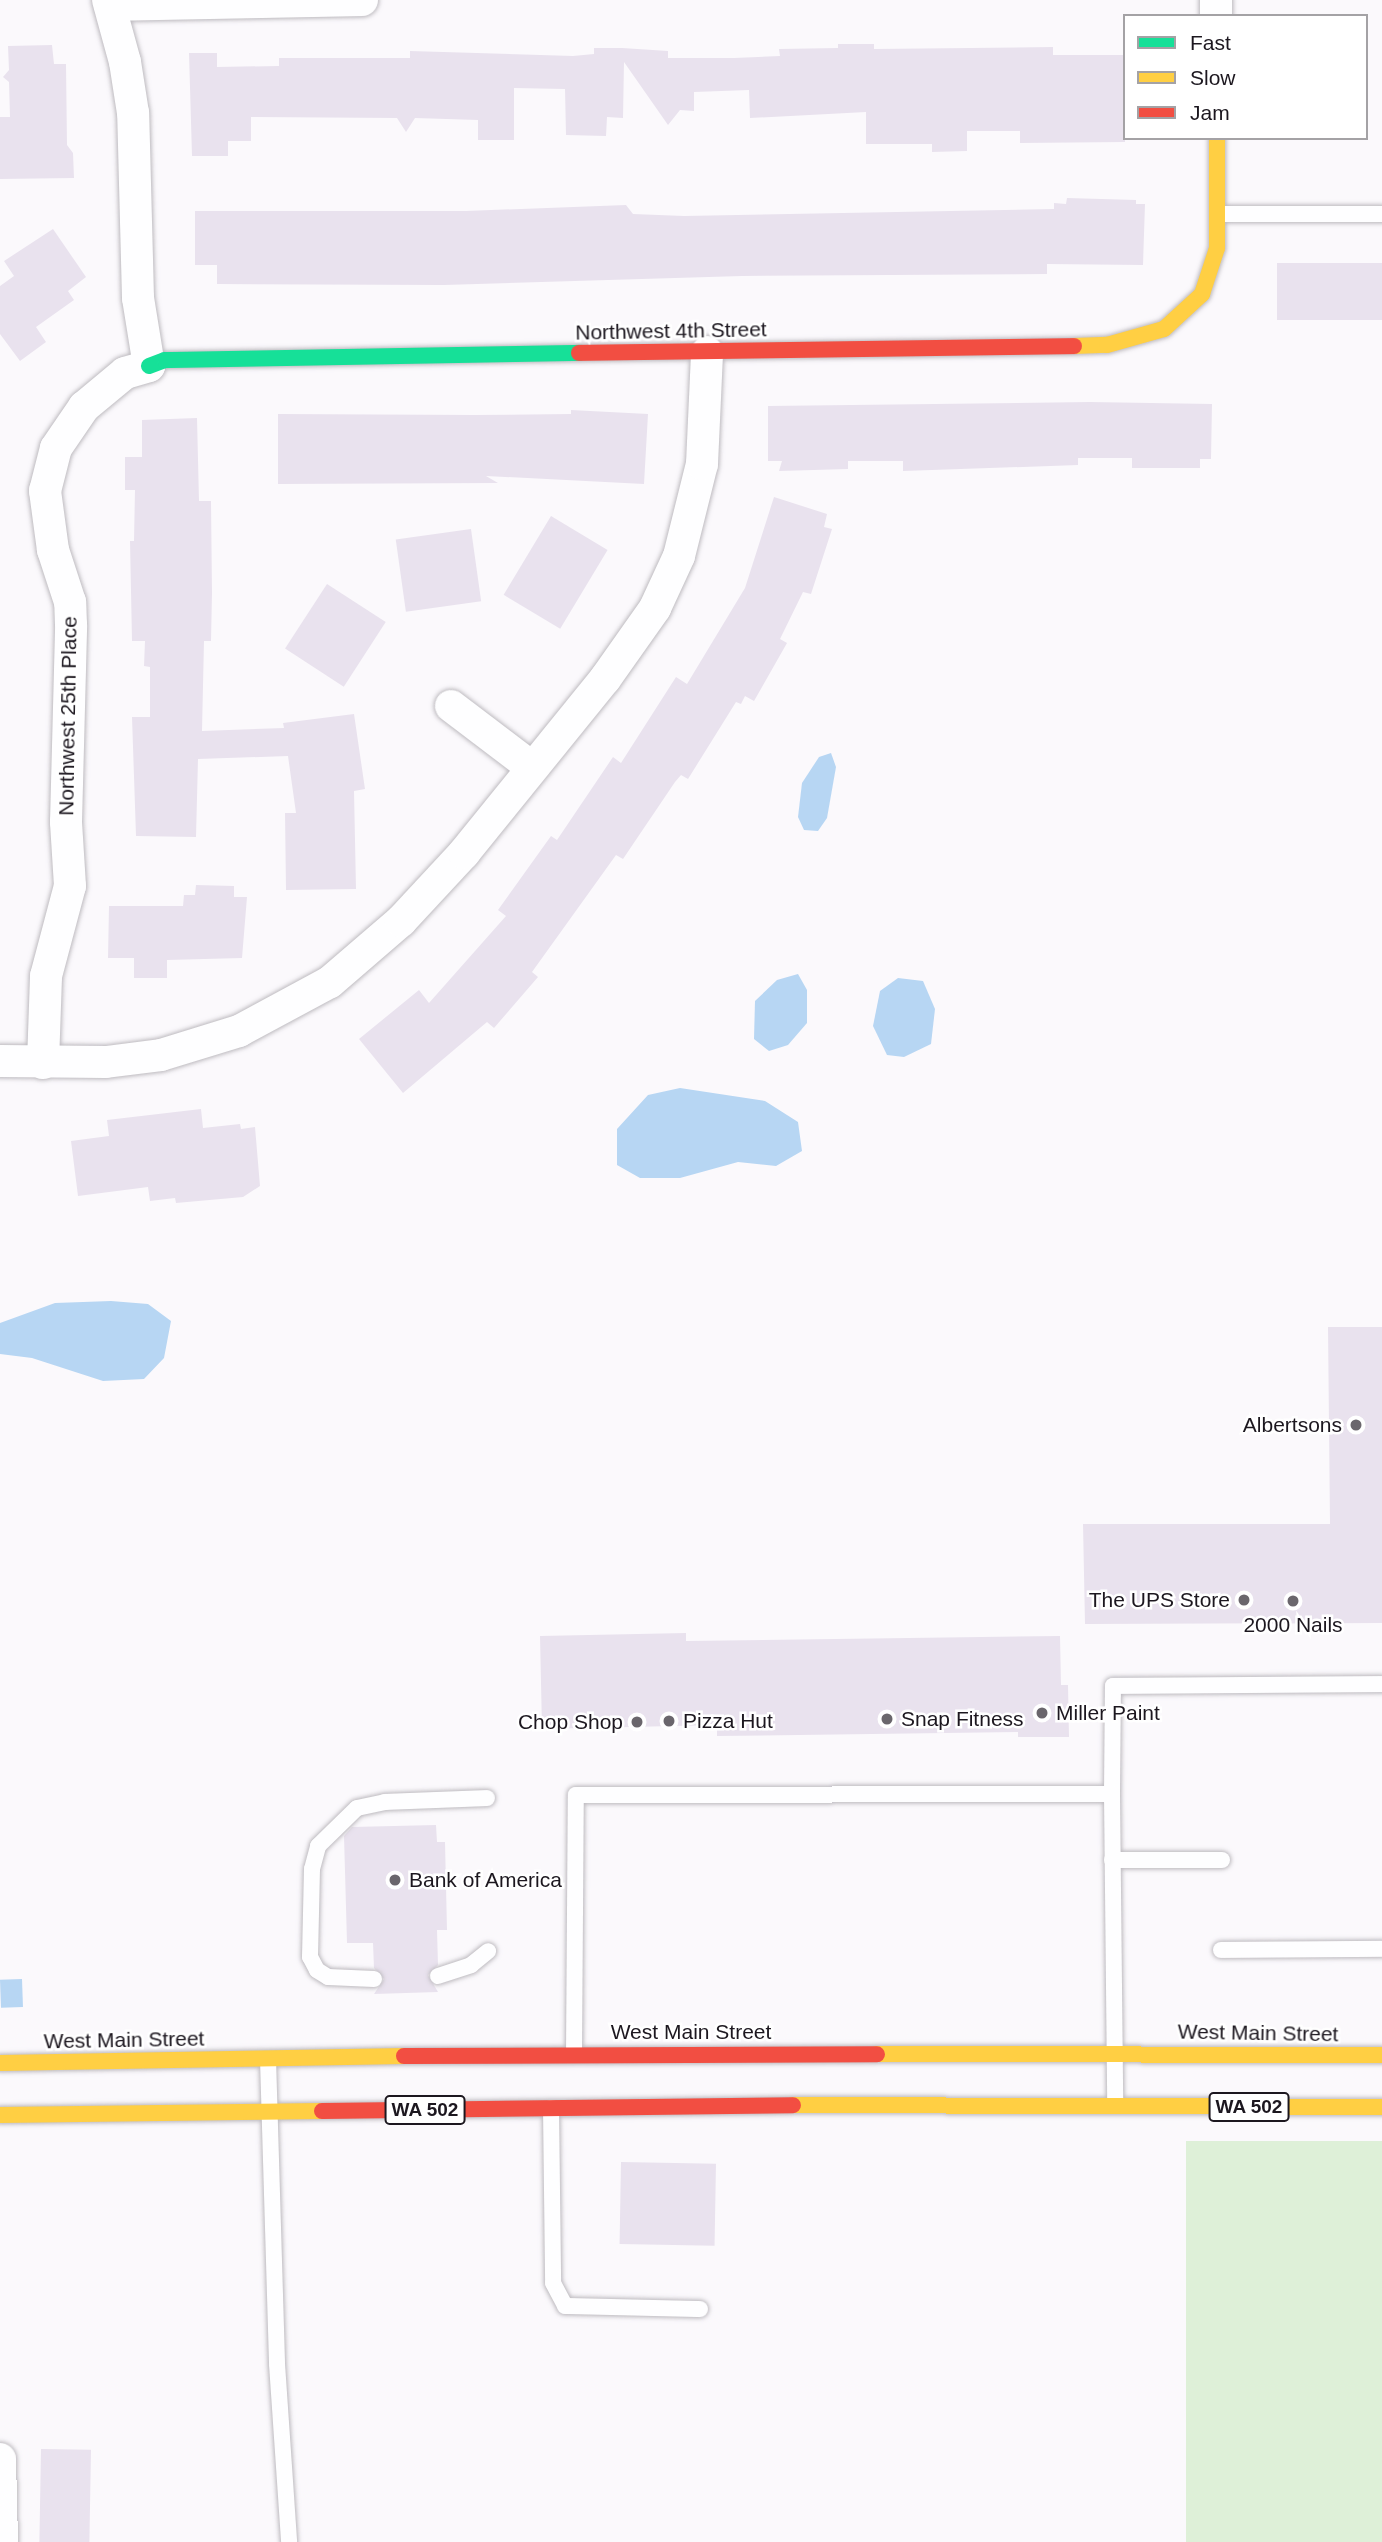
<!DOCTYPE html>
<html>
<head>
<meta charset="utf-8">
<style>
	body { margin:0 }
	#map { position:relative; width:1382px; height:2542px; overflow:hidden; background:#fbf9fc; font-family:Helvetica,sans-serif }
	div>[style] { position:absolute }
	.green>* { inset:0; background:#def0d8; transform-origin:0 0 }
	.water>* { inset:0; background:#b7d6f3; transform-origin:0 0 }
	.building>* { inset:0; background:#e9e2ee; transform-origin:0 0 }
	.roads { filter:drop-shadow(0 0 2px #bebbc0) drop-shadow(0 0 2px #bebbc0) }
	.lane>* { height:16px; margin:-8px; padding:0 8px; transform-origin:8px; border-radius:8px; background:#fefeff }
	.street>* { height:32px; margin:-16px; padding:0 16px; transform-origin:16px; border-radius:16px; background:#fefeff }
	.fast>* { height:16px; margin:-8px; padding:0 8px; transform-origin:8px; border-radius:8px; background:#16e098 }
	.slow>* { height:16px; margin:-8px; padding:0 8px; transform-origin:8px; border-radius:8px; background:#ffcf43 }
	.jam>* { height:16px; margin:-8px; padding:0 8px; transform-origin:8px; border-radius:8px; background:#f24e42 }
	.dots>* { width:19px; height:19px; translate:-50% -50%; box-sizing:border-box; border:4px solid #fff; border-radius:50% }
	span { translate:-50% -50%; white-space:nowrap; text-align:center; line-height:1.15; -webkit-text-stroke:5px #fff; paint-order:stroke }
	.shield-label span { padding:2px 5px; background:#fff; border:2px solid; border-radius:5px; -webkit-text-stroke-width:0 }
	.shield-label { font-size:19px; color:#1c171f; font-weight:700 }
	.street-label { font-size:21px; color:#1c171f }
	.poi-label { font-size:21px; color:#1c171f }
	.right { translate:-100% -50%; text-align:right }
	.left { translate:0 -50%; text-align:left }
	.legend { position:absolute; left:1123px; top:14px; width:245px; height:126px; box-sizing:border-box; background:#fff; border:2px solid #a4a2a5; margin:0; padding:9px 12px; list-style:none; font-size:21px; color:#1c171f }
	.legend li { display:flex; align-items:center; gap:14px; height:35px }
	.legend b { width:35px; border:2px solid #a4a2a5 }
</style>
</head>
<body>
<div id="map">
	<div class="green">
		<div style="left:1382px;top:2141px;width:401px;height:196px;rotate:90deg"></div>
	</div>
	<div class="water">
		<div style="clip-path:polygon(831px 753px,836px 767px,827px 818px,818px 831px,804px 830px,798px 817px,802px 783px,819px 757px)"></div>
		<div style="clip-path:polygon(798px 974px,807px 990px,807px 1023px,788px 1045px,769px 1051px,754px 1039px,755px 1001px,777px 980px)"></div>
		<div style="clip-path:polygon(898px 978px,923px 981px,935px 1009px,931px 1044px,904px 1057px,887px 1055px,873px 1026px,880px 991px)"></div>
		<div style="clip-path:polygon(680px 1088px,765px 1101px,798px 1122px,802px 1151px,776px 1166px,738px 1162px,680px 1178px,640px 1178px,617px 1165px,617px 1129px,648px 1095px)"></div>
		<div style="clip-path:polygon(111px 1301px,148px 1304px,171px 1321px,164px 1358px,144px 1379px,103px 1381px,32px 1358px,0 1354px,0 1323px,55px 1303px)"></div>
		<div style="left:22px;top:1979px;width:28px;height:22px;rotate:88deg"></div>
	</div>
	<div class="building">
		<div style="clip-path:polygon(838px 44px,874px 44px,874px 49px,1053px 47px,1053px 55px,1125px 55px,1125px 142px,1020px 143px,1020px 131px,967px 131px,967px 151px,932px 152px,932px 144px,866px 144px,866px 112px,750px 118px,749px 90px,694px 92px,694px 111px,680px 110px,668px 125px,624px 62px,623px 118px,607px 117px,606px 136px,566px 135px,565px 89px,514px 88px,514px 140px,478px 140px,478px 120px,415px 118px,406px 132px,397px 118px,251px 117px,251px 141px,228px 141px,228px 156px,192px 156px,189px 53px,217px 53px,217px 67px,279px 66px,279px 58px,410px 58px,410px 51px,573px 56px,594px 54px,594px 48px,622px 48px,668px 51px,668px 58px,734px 58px,780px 56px,779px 49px,838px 48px)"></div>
		<div style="clip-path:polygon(52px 45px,54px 64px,66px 64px,67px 145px,73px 153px,74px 178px,0 179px,0 117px,10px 117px,9px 82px,3px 77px,9px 70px,8px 46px)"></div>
		<div style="clip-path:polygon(1067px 198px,1136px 200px,1136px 204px,1145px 204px,1143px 265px,1047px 264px,1047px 274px,742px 276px,444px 285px,217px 284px,217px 265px,195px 265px,195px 211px,466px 211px,626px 205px,633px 214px,684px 216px,1054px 209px,1054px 203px,1066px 204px)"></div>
		<div style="clip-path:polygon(53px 229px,86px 277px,68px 291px,74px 300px,36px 327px,46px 342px,20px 361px,0 334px,0 286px,14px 276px,4px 261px)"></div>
		<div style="left:1382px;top:263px;width:57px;height:105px;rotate:90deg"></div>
		<div style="clip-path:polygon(1090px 402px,1212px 404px,1211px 459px,1200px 459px,1200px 468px,1132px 468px,1132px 458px,1078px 458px,1078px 465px,903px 471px,903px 461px,848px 461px,848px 469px,779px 471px,782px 461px,768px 461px,768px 406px)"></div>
		<div style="clip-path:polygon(571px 410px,648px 414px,644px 484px,486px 476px,498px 483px,278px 484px,278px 414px,474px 415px,571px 414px)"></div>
		<div style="clip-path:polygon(197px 418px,199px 501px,211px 501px,212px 593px,211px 641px,204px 641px,202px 731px,284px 728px,283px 723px,354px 714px,365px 789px,354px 791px,356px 889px,286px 890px,285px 813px,296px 813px,288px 756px,198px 759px,196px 837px,136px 836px,132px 717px,150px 717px,150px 667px,144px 666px,145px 641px,132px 641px,130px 541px,134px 541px,135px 490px,125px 490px,125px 457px,142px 457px,142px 420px)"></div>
		<div style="clip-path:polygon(774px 497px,827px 514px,824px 527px,832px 529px,811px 594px,803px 592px,780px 639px,787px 643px,754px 701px,745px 696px,741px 704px,736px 702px,688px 779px,681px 775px,675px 782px,623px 859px,616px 855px,532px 972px,538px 977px,494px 1028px,487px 1022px,403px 1093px,359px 1039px,419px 990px,429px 1003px,506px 916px,498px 910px,551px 836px,557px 840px,613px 757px,621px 763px,676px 677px,687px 684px,745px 588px)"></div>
		<div style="left:551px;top:516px;width:66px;height:92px;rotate:31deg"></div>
		<div style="left:471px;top:529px;width:73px;height:76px;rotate:82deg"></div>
		<div style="left:327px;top:584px;width:70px;height:77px;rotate:33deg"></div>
		<div style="clip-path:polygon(196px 885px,234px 886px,234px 897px,247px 897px,242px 958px,167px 960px,167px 978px,134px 978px,134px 958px,108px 958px,109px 906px,183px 906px,184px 895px,195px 895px)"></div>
		<div style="clip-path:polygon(201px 1109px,203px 1128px,240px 1124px,241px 1129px,255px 1127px,260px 1186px,243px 1197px,176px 1203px,175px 1198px,150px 1201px,148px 1187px,78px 1196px,71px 1141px,109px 1136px,107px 1120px)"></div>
		<div style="clip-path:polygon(1328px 1327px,1382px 1327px,1382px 1623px,1085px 1624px,1083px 1524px,1330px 1524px)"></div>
		<div style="clip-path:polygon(686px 1633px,686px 1641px,1060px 1636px,1061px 1685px,1068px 1685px,1069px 1737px,1018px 1737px,1018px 1732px,717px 1736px,717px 1725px,542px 1729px,540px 1636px)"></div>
		<div style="clip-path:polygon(436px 1825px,437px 1842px,445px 1842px,447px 1930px,437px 1930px,438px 1965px,428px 1975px,438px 1992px,374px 1994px,384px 1979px,374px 1968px,373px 1943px,347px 1943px,344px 1836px,352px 1827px)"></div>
		<div style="left:621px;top:2162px;width:95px;height:82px;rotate:1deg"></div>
		<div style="left:41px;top:2449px;width:50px;height:93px;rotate:1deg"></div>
	</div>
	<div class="roads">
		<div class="lane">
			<div style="left:1217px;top:214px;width:165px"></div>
			<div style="left:1112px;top:1794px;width:108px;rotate:-89.5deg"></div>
			<div style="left:1113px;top:1686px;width:269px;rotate:-0.4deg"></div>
			<div style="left:1112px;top:1860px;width:110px"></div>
			<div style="left:1221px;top:1950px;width:161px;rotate:-0.4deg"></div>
			<div style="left:438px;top:1976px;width:35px;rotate:-18deg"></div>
			<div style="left:471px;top:1965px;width:22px;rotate:-39deg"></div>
			<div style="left:374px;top:1979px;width:46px;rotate:-177.5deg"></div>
			<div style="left:328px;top:1977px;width:13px;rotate:-148deg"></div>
			<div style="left:317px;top:1970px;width:15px;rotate:-118deg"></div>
			<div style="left:310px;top:1957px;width:88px;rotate:-88.7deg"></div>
			<div style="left:312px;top:1869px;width:24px;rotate:-75deg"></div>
			<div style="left:318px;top:1846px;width:54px;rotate:-44.3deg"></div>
			<div style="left:357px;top:1808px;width:29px;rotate:-12deg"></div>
			<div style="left:385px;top:1802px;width:102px;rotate:-2.2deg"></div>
			<div style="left:574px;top:2054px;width:259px;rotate:-89.6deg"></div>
			<div style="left:576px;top:1795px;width:536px;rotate:-0.11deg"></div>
			<div style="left:1112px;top:1794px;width:312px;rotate:89.4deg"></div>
			<div style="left:268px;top:2059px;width:305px;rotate:88.3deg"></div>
			<div style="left:277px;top:2364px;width:178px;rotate:86.1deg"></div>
			<div style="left:551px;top:2108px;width:175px;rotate:89.3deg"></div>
			<div style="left:553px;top:2283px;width:26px;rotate:62deg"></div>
			<div style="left:565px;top:2306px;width:135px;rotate:1.3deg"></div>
		</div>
		<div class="street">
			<div style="left:1216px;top:0;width:16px;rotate:90deg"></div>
			<div style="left:110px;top:5px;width:252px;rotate:-1.1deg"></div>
			<div style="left:451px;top:706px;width:99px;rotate:37.2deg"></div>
			<div style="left:0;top:1061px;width:106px;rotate:0.5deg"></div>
			<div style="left:106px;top:1062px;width:55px;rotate:-7.3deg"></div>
			<div style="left:161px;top:1055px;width:82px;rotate:-17.1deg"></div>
			<div style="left:239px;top:1031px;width:103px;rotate:-28.3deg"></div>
			<div style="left:330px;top:982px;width:94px;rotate:-40.7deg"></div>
			<div style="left:401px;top:921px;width:93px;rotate:-47.2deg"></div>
			<div style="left:464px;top:853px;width:224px;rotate:-51deg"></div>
			<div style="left:605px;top:679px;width:87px;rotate:-54.8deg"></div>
			<div style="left:655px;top:608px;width:57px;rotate:-65.2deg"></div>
			<div style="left:679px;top:556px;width:95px;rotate:-76deg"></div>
			<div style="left:702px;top:464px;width:112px;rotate:-87.4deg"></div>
			<div style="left:43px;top:1063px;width:87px;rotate:-88deg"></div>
			<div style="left:46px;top:976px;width:93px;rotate:-75.1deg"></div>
			<div style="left:70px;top:886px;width:64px;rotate:-93.6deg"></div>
			<div style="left:66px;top:822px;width:197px;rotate:-88.5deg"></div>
			<div style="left:71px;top:625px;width:23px;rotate:-92deg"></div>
			<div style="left:70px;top:602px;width:55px;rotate:-108.1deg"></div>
			<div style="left:53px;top:550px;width:60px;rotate:-97.7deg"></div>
			<div style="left:45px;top:491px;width:44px;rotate:-75.7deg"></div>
			<div style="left:56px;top:448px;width:50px;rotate:-55.7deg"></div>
			<div style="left:84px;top:407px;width:53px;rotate:-39.7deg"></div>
			<div style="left:125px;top:373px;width:25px;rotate:-16deg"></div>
			<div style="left:149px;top:366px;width:69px;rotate:-99.2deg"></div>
			<div style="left:138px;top:298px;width:185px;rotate:-91.5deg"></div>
			<div style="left:133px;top:113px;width:52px;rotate:-98.9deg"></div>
			<div style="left:125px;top:62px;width:64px;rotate:-105.3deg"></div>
			<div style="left:0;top:2459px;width:83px;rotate:88.6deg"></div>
		</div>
		<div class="fast">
			<div style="left:149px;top:366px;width:17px;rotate:-21deg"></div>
			<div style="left:165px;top:360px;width:414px;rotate:-1deg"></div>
		</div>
		<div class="slow">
			<div style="left:1074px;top:346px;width:33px;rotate:-2deg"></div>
			<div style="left:1107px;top:345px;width:59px;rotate:-15.7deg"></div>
			<div style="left:1164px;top:329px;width:52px;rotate:-42.6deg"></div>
			<div style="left:1202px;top:294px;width:48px;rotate:-71.9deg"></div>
			<div style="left:1217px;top:248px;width:110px;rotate:-90deg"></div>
			<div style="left:877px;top:2054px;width:505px;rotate:0.11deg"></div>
			<div style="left:0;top:2063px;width:404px;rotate:-1deg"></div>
			<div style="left:793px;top:2105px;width:589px;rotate:0.19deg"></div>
			<div style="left:0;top:2115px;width:322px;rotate:-0.7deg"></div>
		</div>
		<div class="jam">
			<div style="left:579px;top:353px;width:495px;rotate:-0.8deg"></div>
			<div style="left:404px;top:2056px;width:473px;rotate:-0.2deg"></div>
			<div style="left:322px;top:2111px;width:471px;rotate:-0.7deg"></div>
		</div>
	</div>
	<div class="dots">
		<div style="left:1356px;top:1425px;background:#6a666c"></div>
		<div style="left:1244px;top:1600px;background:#6a666c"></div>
		<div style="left:1293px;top:1601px;background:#6a666c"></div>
		<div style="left:1042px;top:1713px;background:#6a666c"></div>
		<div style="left:887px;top:1719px;background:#6a666c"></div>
		<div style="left:669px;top:1721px;background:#6a666c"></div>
		<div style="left:637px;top:1722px;background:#6a666c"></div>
		<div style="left:395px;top:1880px;background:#6a666c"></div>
	</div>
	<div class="shield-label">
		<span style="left:1249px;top:2107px">WA 502</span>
		<span style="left:425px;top:2110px">WA 502</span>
	</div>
	<div class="street-label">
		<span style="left:671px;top:331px;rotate:-1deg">Northwest 4th Street</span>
		<span style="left:68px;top:716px;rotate:-89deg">Northwest 25th Place</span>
		<span style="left:691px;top:2032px">West Main Street</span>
		<span style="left:1258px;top:2033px;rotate:1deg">West Main Street</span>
		<span style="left:124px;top:2040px;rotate:-1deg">West Main Street</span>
	</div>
	<div class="poi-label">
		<span class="right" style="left:1342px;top:1425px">Albertsons</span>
		<span class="right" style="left:1230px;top:1600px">The UPS Store</span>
		<span style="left:1293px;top:1625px">2000 Nails</span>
		<span class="left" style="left:1056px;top:1713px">Miller Paint</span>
		<span class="left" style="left:901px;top:1719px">Snap Fitness</span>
		<span class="left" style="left:683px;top:1721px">Pizza Hut</span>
		<span class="right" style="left:623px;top:1722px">Chop Shop</span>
		<span class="left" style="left:409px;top:1880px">Bank of America</span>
	</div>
	<ul class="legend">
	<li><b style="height:9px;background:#16e098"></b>Fast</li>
	<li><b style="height:9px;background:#ffcf43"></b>Slow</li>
	<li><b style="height:9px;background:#f24e42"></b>Jam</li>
	</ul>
</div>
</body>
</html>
